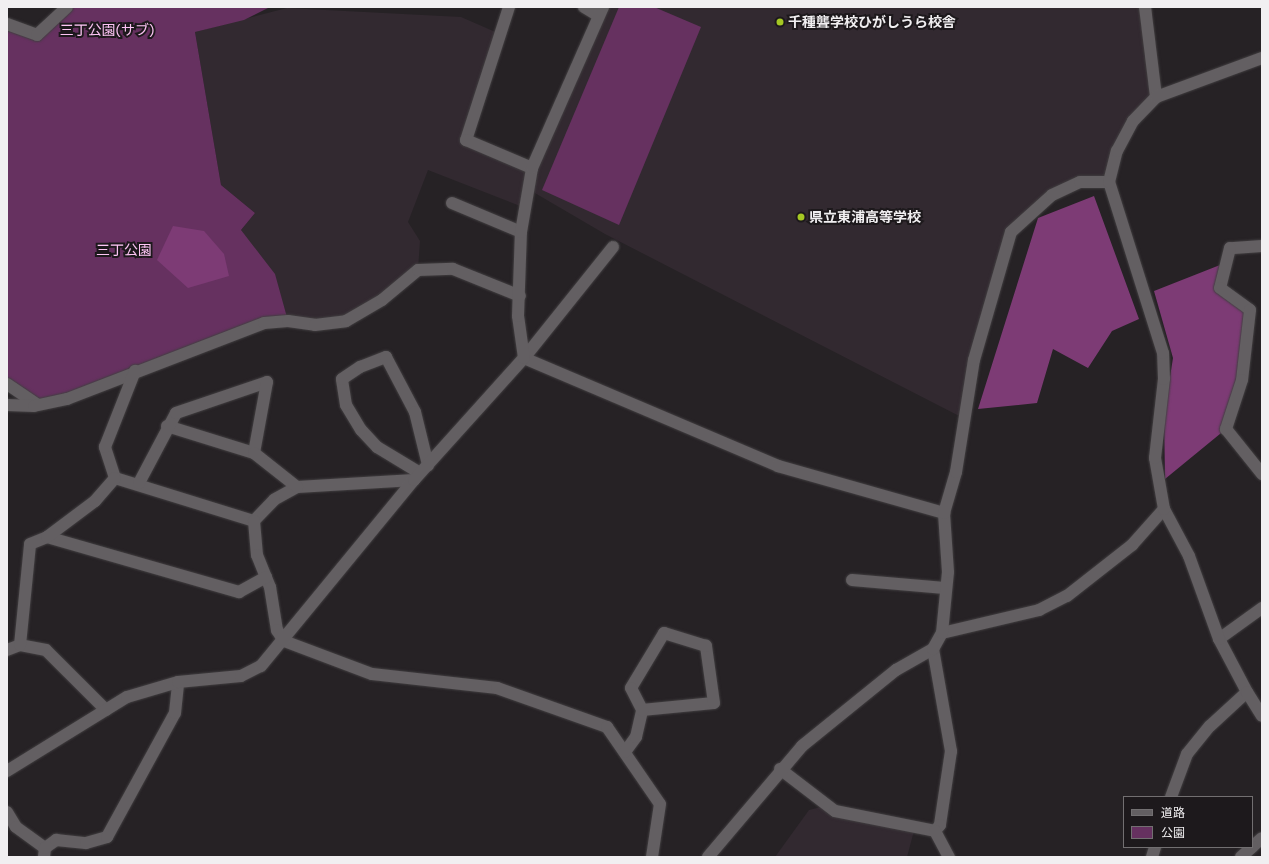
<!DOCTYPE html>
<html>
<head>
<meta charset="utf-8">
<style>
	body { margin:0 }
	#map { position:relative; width:1269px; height:864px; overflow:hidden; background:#262225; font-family:"DM Sans","Noto Sans JP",sans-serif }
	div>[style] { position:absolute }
	.built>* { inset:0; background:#322930 }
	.green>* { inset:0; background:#663160 }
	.forest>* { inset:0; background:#7d3b75 }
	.roads { filter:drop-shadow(0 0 1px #413e40) drop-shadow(0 0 1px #413e40) }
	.minor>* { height:12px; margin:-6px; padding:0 6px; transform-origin:6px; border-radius:6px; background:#635f62 }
	.tertiary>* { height:12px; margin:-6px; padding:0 6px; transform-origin:6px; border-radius:6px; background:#635f62 }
	.dots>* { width:11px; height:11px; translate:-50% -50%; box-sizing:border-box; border:2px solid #1d191c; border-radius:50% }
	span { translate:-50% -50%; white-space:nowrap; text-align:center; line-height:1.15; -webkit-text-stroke:4px #1d191c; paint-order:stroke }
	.poi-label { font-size:14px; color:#f1eff1; font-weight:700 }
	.left { translate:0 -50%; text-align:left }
	.park-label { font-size:14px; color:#fdc4f4 }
	.frame { position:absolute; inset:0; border:8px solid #f1eff1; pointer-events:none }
	.legend { position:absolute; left:1123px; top:796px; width:130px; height:52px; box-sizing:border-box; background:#1d191c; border:1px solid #726f71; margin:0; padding:5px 7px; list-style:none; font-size:12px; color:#f1eff1 }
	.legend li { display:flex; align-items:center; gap:8px; height:20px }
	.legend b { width:20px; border:1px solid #726f71 }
</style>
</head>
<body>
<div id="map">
	<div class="built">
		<div style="clip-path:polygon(604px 7px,1145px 7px,1156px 97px,1133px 121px,1109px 182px,1080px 182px,1011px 232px,965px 419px,605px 234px,528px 189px,525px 208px,428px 170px,408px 222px,420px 241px,418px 270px,346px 321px,288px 321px,241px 230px,255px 213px,221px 185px,195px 32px,287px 8px,461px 17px,500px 34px,466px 140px,532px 168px)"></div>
		<div style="clip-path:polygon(821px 807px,915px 827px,907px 857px,775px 857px,809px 810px)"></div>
	</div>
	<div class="green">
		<div style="clip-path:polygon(67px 7px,270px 7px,244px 20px,195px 32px,221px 185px,255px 213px,241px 230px,275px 274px,288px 321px,38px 405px,7px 384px,7px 24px,37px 35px)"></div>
		<div style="clip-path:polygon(619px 7px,654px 7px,701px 27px,619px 225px,542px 190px)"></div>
	</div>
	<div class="forest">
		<div style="clip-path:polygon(1094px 196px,1139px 319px,1112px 331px,1088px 368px,1053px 349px,1037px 403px,978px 409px,1038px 218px)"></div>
		<div style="clip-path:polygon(173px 226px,204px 231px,224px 254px,229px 276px,188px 288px,157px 260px)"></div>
		<div style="clip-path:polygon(1220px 265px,1220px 288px,1250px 310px,1241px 380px,1226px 429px,1165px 479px,1164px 415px,1173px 358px,1154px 291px)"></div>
	</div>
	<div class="roads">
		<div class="minor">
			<div style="left:509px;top:7px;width:140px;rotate:107.9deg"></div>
			<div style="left:466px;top:140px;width:72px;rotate:23deg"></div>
			<div style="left:1145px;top:7px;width:91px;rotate:83deg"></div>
			<div style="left:7px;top:24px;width:32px;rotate:20deg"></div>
			<div style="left:37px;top:35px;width:41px;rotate:-43deg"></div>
			<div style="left:452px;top:203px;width:75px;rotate:22.8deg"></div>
			<div style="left:1262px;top:246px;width:32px;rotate:176deg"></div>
			<div style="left:1230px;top:248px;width:41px;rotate:104deg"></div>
			<div style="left:1220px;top:288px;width:37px;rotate:36deg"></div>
			<div style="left:1250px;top:310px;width:70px;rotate:96.5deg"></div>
			<div style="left:1242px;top:380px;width:52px;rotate:108.1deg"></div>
			<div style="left:1226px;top:429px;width:58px;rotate:51.3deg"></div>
			<div style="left:613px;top:247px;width:142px;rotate:128.7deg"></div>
			<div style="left:524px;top:358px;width:276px;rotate:23deg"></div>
			<div style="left:778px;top:466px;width:173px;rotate:15.8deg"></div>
			<div style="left:7px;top:384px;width:37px;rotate:34deg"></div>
			<div style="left:7px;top:405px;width:27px;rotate:2deg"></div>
			<div style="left:34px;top:406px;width:34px;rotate:-12deg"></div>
			<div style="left:67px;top:399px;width:211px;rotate:-21.1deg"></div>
			<div style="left:264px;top:323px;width:24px;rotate:-5deg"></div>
			<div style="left:288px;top:321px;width:27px;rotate:8deg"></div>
			<div style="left:315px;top:325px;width:31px;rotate:-7deg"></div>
			<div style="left:346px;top:321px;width:42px;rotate:-30.3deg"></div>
			<div style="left:382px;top:300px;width:47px;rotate:-39.8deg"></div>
			<div style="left:418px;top:270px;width:35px;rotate:-2deg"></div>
			<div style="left:453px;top:269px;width:72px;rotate:21.9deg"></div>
			<div style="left:167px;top:426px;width:91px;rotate:17.2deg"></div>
			<div style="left:420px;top:473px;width:50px;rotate:-148.8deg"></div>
			<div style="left:377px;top:447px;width:23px;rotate:-133deg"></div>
			<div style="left:361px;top:430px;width:29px;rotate:-121deg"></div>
			<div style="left:346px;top:405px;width:26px;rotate:-99deg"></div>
			<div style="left:342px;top:379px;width:22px;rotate:-34deg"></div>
			<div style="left:360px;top:367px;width:28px;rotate:-21deg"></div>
			<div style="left:386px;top:357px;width:62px;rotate:62.2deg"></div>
			<div style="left:415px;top:412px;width:55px;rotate:76.2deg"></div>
			<div style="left:115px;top:478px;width:145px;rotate:17.2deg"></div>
			<div style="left:115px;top:478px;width:33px;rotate:-108deg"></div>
			<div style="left:105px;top:447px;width:82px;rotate:-68.5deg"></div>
			<div style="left:414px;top:480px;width:117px;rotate:176.6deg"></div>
			<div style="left:297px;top:487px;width:26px;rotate:151deg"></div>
			<div style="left:274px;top:500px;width:29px;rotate:134deg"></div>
			<div style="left:254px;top:521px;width:34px;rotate:85deg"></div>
			<div style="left:257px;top:555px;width:35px;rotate:68deg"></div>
			<div style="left:270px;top:587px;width:44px;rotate:80.8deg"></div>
			<div style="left:277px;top:630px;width:13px;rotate:58deg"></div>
			<div style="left:284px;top:641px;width:94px;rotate:20.6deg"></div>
			<div style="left:372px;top:674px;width:126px;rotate:6.4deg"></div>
			<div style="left:497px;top:688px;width:117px;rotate:19.5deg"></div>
			<div style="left:607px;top:727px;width:93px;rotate:55.5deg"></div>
			<div style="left:660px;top:804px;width:54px;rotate:98.6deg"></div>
			<div style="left:139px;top:483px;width:79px;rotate:-62.1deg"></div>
			<div style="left:176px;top:413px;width:96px;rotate:-18.8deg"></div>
			<div style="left:267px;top:382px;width:72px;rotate:100.4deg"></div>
			<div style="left:254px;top:453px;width:55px;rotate:38.3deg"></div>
			<div style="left:47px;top:537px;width:200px;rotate:16deg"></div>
			<div style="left:239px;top:592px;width:31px;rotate:-29deg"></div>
			<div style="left:852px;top:580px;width:93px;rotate:4.9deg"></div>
			<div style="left:942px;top:633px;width:100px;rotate:-13.3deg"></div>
			<div style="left:1039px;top:610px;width:31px;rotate:-27deg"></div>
			<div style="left:1067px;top:596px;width:83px;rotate:-38.1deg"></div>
			<div style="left:1132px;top:545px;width:48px;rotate:-48.4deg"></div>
			<div style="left:1219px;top:639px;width:53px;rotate:-35.8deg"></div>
			<div style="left:933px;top:649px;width:104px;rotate:80deg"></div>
			<div style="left:951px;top:751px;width:75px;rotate:98.5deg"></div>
			<div style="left:940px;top:825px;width:8px;rotate:130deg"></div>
			<div style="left:7px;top:650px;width:14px;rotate:-21deg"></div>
			<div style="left:106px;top:710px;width:85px;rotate:-135deg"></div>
			<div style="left:46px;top:650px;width:26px;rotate:-169deg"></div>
			<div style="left:20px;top:645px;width:101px;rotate:-84.3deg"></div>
			<div style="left:30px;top:544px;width:18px;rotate:-22deg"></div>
			<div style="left:47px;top:537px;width:60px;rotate:-36.9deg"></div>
			<div style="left:95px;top:501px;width:30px;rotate:-49deg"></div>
			<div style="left:625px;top:752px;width:19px;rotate:-54deg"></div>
			<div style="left:636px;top:737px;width:28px;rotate:-77deg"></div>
			<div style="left:642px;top:710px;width:72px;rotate:-5.6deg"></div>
			<div style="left:714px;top:703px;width:58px;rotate:-98deg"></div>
			<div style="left:706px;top:646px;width:44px;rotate:-162.8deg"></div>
			<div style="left:664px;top:633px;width:64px;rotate:121deg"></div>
			<div style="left:631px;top:688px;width:25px;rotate:63deg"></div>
			<div style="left:780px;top:769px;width:69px;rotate:37.4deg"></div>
			<div style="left:835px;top:811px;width:102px;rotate:11.3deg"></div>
			<div style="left:935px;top:831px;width:30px;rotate:62deg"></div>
			<div style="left:1171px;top:797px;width:46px;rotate:-69.6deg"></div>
			<div style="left:1187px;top:754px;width:36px;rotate:-51deg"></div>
			<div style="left:1210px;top:726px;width:50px;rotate:-42.6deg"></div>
			<div style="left:1247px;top:692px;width:60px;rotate:-117.8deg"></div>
			<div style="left:1219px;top:639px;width:88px;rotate:-109.9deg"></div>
			<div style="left:7px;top:812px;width:17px;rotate:59deg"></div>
			<div style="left:16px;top:827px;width:36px;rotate:36deg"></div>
			<div style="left:44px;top:857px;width:9px;rotate:-84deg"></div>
			<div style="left:45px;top:848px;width:14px;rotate:-36deg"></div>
			<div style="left:56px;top:840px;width:30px;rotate:6deg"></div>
			<div style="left:86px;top:843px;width:22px;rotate:-16deg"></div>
			<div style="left:107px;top:837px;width:141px;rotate:-61.3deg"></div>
			<div style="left:175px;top:713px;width:31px;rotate:-84deg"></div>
			<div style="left:708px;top:857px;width:145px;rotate:-49.7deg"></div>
			<div style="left:802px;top:746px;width:121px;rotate:-39deg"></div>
			<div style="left:896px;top:670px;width:43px;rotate:-29.6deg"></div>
			<div style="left:933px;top:649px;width:18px;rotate:-61deg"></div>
			<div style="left:942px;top:633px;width:61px;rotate:-84.4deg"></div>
			<div style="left:948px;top:572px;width:59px;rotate:-93.9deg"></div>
			<div style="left:944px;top:513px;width:43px;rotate:-73.7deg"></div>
			<div style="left:956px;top:472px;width:113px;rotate:-80.9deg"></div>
			<div style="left:974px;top:360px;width:133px;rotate:-73.9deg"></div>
			<div style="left:1011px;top:232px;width:55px;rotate:-42.1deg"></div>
			<div style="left:1052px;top:195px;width:31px;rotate:-25deg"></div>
			<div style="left:1080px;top:182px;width:29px"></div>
			<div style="left:1152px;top:857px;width:10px;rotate:-73deg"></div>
		</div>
		<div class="tertiary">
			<div style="left:584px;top:7px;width:17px;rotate:31deg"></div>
			<div style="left:1189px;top:556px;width:53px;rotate:-118deg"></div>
			<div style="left:1164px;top:509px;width:52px;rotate:-100deg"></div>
			<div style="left:1155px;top:458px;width:80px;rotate:-83.5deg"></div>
			<div style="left:1164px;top:379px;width:26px;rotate:-92deg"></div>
			<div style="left:1163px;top:353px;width:179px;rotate:-107.5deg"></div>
			<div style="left:1109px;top:182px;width:32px;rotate:-76deg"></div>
			<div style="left:1117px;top:151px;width:34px;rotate:-62deg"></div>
			<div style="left:1133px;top:121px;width:33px;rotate:-46deg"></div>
			<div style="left:1156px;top:97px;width:113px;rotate:-20.2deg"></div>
			<div style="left:1247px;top:692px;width:28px;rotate:58deg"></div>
			<div style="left:7px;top:771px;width:141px;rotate:-31.7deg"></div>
			<div style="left:127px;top:697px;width:53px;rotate:-16.4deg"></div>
			<div style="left:178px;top:682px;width:63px;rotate:-5.4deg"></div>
			<div style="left:241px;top:676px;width:22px;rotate:-27deg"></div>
			<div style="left:261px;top:666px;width:241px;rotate:-50.6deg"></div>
			<div style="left:414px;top:480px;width:164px;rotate:-48deg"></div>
			<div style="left:524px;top:358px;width:42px;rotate:-98.1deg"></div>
			<div style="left:518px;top:316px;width:84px;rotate:-88deg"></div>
			<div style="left:521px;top:232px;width:65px;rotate:-80.2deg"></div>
			<div style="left:532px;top:168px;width:176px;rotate:-66.2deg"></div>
			<div style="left:1252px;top:847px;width:13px;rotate:-42deg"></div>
			<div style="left:1241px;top:857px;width:15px;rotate:-42deg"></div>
		</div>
	</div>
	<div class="dots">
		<div style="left:780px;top:22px;background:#a5c823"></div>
		<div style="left:801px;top:217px;background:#a5c823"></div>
	</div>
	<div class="poi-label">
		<span class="left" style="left:788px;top:22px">千種聾学校ひがしうら校舎</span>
		<span class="left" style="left:809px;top:217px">県立東浦高等学校</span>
	</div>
	<div class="park-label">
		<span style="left:107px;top:30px">三丁公園(サブ)</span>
		<span style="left:124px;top:250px">三丁公園</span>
	</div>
	<div class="frame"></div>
	<ul class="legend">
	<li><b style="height:5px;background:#635f62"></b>道路</li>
	<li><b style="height:11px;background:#663160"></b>公園</li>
	</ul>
</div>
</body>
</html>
